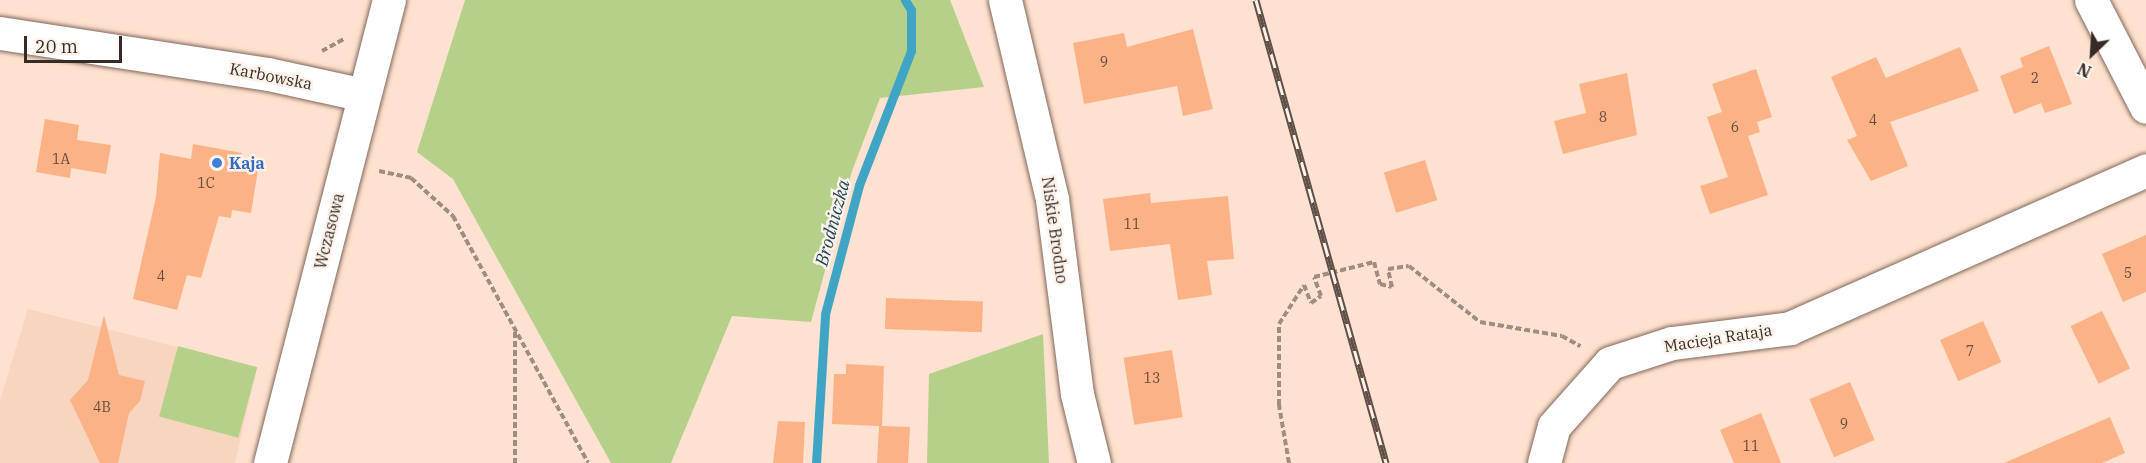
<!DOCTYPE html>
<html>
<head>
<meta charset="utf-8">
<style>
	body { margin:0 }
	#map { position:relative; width:2146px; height:463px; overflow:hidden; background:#fee1d0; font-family:"IBM Plex Serif",serif }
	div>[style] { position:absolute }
	.built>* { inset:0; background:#f8d5bf }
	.green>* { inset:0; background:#b5d088; transform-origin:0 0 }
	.stream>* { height:9px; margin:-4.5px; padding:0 4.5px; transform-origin:4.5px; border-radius:4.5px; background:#40a5c5 }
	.building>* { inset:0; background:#fbb286; transform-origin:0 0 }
	.path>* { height:4px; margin-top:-2px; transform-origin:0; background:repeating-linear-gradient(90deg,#a18c80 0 6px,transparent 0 9px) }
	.roads { filter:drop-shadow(0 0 2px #816859) drop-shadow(0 0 2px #816859) }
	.minor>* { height:33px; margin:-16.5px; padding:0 16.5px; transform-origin:16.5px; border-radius:16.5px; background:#fff }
	.rail>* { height:7px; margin-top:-3.5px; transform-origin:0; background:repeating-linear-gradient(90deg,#fef2eb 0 14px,#5e4f47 0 28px); box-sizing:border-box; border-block:2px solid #5e4f47 }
	.dots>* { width:16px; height:16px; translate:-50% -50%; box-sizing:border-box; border:3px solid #fef2eb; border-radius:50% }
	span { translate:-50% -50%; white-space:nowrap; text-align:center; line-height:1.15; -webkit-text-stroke:5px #fef2eb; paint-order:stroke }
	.number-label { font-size:14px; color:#674d3d }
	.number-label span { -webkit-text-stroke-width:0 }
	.street-label { font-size:16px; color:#362b25 }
	.shop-label { font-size:16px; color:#366cbe; font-weight:700 }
	.left { translate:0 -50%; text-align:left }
	.water-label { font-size:18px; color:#1b4654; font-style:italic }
	.north { position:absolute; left:2062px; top:24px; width:60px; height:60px; -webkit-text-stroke:4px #fef2eb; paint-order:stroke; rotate:205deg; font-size:16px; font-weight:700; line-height:24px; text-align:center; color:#362b25 }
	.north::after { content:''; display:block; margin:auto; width:21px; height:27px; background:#362b25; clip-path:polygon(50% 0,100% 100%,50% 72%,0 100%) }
	.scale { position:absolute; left:24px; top:36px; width:98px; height:27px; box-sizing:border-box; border:3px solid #362b25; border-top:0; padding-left:8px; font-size:18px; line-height:21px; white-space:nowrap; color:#362b25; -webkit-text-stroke:4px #fef2eb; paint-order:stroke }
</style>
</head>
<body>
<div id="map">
	<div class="built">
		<div style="clip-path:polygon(28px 309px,257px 367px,235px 463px,0 463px,0 400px)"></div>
	</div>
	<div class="green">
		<div style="clip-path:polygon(465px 0,950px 0,984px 87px,880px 98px,852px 171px,811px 322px,732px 316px,671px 463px,611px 463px,453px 179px,417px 152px)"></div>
		<div style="clip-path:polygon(1043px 334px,1049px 463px,927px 463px,929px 374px)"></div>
		<div style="left:178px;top:346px;width:82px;height:73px;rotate:15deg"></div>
	</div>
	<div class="stream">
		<div style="left:816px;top:463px;width:149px;rotate:-86.5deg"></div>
		<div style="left:825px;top:314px;width:133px;rotate:-75.2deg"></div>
		<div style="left:859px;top:185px;width:144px;rotate:-68.8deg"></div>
		<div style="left:911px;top:51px;width:41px;rotate:-90deg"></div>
		<div style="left:911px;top:10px;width:12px;rotate:-121deg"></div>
	</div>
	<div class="building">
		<div style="clip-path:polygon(1193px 29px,1213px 109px,1183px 116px,1177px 86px,1084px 104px,1073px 43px,1124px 33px,1127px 47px)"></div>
		<div style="clip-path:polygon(2049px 46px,2072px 104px,2045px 113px,2041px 103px,2014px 114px,2000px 76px,2023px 67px,2020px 58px)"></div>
		<div style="clip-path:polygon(1960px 47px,1979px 91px,1890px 122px,1908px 166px,1871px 181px,1847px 140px,1857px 136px,1831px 77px,1876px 57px,1886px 78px)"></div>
		<div style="clip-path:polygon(1756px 69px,1772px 117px,1757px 122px,1760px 132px,1748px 136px,1768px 195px,1710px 214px,1700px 186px,1728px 177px,1707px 117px,1722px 112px,1712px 84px)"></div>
		<div style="clip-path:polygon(1627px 73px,1637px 135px,1563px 154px,1554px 121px,1586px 113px,1579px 84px)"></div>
		<div style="clip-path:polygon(45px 119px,79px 125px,77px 140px,111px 145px,106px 174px,71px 168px,70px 178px,36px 172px)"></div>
		<div style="clip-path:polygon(193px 144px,242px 153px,240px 166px,258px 170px,251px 213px,232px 210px,231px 218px,219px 216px,201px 278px,187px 275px,177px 310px,133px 299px,156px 197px,160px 153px,191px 159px)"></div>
		<div style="left:1425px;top:160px;width:42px;height:43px;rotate:73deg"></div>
		<div style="clip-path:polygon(1150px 193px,1151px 203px,1228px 196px,1234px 259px,1207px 261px,1212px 295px,1178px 300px,1170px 244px,1110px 251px,1103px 199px)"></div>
		<div style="clip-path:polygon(2146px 235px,2146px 292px,2123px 302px,2102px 254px)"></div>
		<div style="left:886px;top:298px;width:97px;height:31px;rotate:2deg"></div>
		<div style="left:2102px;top:311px;width:64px;height:35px;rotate:64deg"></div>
		<div style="clip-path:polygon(104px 315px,119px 375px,145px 381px,140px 401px,129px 413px,118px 463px,100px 463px,70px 400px,88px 380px)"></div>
		<div style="left:1983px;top:321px;width:45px;height:47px;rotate:66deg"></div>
		<div style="left:1172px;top:350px;width:68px;height:49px;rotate:81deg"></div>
		<div style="clip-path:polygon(846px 364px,884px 366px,882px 426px,910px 427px,908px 463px,877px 463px,879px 426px,832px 424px,834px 374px,846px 374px)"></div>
		<div style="left:1850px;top:382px;width:63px;height:44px;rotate:67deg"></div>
		<div style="clip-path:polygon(1761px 413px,1781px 463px,1734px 463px,1720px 430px)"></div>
		<div style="clip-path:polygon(2110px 417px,2125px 453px,2102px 463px,2004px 463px)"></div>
		<div style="clip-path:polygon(778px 421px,805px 422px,803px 463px,773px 463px)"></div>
	</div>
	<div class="path">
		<div style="left:322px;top:51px;width:25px;rotate:-29deg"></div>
		<div style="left:379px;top:171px;width:33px;rotate:12deg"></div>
		<div style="left:411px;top:178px;width:57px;rotate:42.1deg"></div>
		<div style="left:453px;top:216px;width:281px;rotate:61.3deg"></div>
		<div style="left:515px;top:332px;width:131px;rotate:90deg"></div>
		<div style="left:1289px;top:463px;width:59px;rotate:-99.8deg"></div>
		<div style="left:1279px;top:405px;width:81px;rotate:-90deg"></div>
		<div style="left:1279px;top:324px;width:46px;rotate:-57.3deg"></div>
		<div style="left:1304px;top:285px;width:19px;rotate:69deg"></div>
		<div style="left:1311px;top:303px;width:12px;rotate:-35deg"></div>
		<div style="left:1321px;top:296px;width:20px;rotate:-110deg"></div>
		<div style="left:1314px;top:277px;width:62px;rotate:-14deg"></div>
		<div style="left:1374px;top:262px;width:23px;rotate:75deg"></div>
		<div style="left:1380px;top:284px;width:12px;rotate:14deg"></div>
		<div style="left:1392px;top:287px;width:18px;rotate:-103deg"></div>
		<div style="left:1388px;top:269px;width:21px;rotate:-8deg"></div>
		<div style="left:1409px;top:266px;width:90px;rotate:38.3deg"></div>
		<div style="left:1480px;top:322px;width:83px;rotate:9.7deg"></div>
		<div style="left:1562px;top:336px;width:21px;rotate:29deg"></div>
	</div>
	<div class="roads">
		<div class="minor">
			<div style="left:1005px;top:0;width:204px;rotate:76.7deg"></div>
			<div style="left:1052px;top:199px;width:197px;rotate:82.7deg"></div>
			<div style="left:1077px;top:394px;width:71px;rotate:76.2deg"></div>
			<div style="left:2091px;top:0;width:120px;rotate:62.8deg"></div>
			<div style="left:0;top:33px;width:271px;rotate:8.7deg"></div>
			<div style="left:268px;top:74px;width:98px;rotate:12.3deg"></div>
			<div style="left:270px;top:463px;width:478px;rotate:-75.6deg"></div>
			<div style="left:1544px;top:463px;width:38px;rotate:-75deg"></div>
			<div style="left:1554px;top:426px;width:84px;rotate:-48.4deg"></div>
			<div style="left:1610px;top:363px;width:65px;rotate:-17.9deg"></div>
			<div style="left:1672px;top:343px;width:119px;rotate:-7.2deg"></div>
			<div style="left:1790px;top:328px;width:389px;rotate:-23.9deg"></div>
		</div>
	</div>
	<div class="rail">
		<div style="left:1256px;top:0;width:481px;rotate:74.3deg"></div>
	</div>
	<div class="dots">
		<div style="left:217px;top:163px;background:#3f7fe0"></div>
	</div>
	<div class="number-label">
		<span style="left:1104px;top:62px">9</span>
		<span style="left:2035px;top:78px">2</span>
		<span style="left:1603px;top:117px">8</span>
		<span style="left:1873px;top:120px">4</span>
		<span style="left:1735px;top:127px">6</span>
		<span style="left:61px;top:159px">1A</span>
		<span style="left:206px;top:183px">1C</span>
		<span style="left:1132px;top:224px">11</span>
		<span style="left:2128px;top:273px">5</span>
		<span style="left:161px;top:276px">4</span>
		<span style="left:1970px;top:351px">7</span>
		<span style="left:1152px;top:378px">13</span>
		<span style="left:102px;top:407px">4B</span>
		<span style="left:1844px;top:424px">9</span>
		<span style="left:1751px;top:446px">11</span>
	</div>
	<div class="street-label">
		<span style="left:271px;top:76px;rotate:11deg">Karbowska</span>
		<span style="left:1055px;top:230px;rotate:82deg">Niskie Brodno</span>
		<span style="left:329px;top:231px;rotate:-76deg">Wczasowa</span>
		<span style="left:1718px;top:338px;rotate:-9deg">Macieja Rataja</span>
	</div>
	<div class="shop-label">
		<span class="left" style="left:229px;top:163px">Kaja</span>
	</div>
	<div class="water-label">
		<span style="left:833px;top:223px;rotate:-75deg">Brodniczka</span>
	</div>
	<div class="north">N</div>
	<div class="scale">20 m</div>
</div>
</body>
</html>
